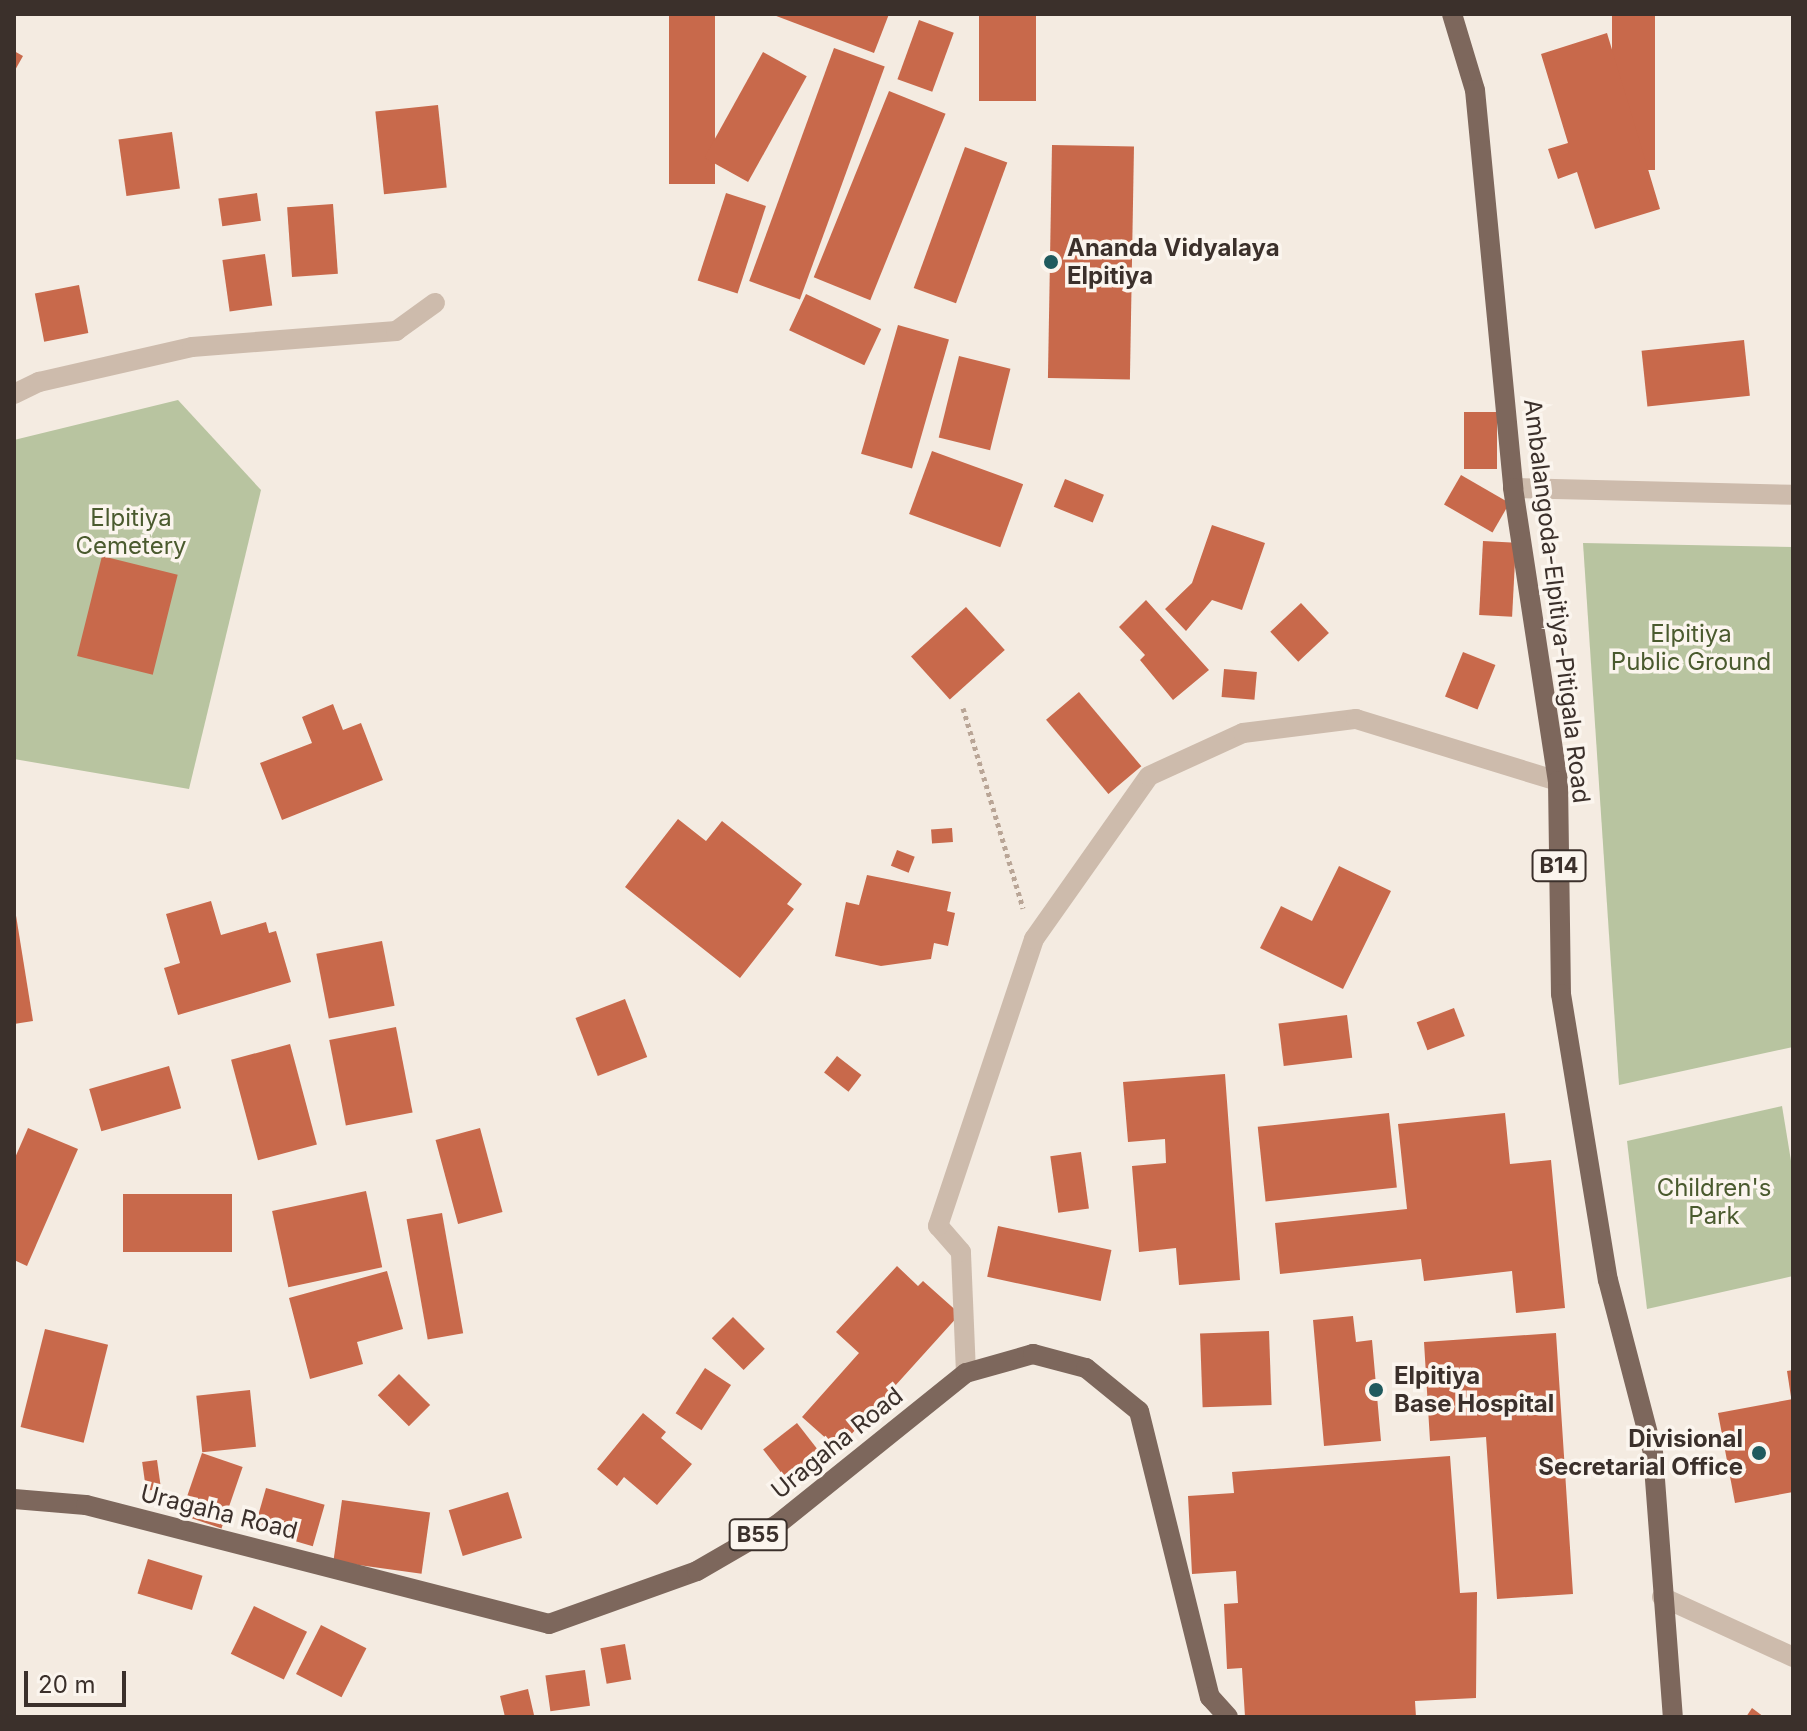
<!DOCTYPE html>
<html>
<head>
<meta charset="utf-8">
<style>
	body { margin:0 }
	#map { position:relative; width:1807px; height:1731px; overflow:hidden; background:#f4ebe1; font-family:Inter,sans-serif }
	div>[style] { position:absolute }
	.green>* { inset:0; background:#b8c4a0 }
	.building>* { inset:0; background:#c8694b; transform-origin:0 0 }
	.path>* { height:5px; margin-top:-2.5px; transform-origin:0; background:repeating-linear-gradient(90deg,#b9a596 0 4px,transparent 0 8px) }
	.minor>* { height:20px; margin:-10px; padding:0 10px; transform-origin:10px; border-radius:10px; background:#cdbbac }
	.major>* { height:20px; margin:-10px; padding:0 10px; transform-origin:10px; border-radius:10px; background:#7d675c }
	.dots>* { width:22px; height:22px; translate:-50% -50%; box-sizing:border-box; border:4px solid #fbf5ee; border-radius:50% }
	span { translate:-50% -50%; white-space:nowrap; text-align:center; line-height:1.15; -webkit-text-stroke:7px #fbf5ee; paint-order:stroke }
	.shield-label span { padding:2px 6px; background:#fbf5ee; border:2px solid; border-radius:6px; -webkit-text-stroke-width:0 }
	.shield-label { font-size:22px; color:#3b302b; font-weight:700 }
	.poi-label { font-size:24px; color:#3b302b; font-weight:700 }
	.left { translate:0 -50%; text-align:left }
	.right { translate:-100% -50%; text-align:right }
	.park-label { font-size:24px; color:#4a5a2e }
	.street-label { font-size:24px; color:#3b302b }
	.frame { position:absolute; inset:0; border:16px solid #3b302b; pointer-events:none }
	.scale { position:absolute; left:24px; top:1671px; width:102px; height:36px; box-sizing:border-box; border:4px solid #3b302b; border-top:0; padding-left:10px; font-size:24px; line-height:28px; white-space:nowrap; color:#3b302b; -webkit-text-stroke:6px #fbf5ee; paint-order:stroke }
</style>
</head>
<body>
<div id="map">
	<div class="green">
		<div style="clip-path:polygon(178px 400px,261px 490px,189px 789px,14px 759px,14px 440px)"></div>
		<div style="clip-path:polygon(1583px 543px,1793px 547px,1793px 1047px,1619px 1085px)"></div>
		<div style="clip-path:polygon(1782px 1106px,1793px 1173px,1793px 1276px,1647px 1309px,1627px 1141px)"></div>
	</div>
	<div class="building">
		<div style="left:669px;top:14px;width:46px;height:170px"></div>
		<div style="clip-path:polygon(771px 14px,889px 14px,874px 53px)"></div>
		<div style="left:979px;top:14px;width:57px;height:87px"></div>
		<div style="left:1612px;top:14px;width:43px;height:156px"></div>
		<div style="left:919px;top:20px;width:37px;height:63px;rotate:20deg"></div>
		<div style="clip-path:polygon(1607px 33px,1660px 209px,1595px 229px,1577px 172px,1558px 179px,1548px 149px,1568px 143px,1541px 54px)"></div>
		<div style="left:834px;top:48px;width:54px;height:248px;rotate:20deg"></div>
		<div style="clip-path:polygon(14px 51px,23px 56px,14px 72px)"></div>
		<div style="left:763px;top:52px;width:50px;height:121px;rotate:29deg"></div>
		<div style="left:889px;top:91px;width:61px;height:201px;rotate:22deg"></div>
		<div style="left:438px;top:105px;width:83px;height:63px;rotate:84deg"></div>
		<div style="left:172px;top:132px;width:57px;height:54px;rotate:82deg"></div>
		<div style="left:1052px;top:145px;width:82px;height:233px;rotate:1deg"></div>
		<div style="left:965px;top:147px;width:45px;height:150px;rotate:20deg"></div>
		<div style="left:257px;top:193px;width:28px;height:39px;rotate:82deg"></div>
		<div style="left:726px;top:193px;width:42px;height:92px;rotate:18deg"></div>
		<div style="left:333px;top:204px;width:70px;height:46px;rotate:86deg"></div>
		<div style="left:265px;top:254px;width:52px;height:43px;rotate:82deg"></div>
		<div style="left:79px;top:285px;width:49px;height:45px;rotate:79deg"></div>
		<div style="left:806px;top:294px;width:83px;height:40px;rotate:25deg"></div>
		<div style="left:898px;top:325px;width:53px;height:134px;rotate:16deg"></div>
		<div style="left:1744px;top:340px;width:56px;height:103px;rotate:84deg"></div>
		<div style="left:959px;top:356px;width:53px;height:84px;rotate:14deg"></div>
		<div style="left:1464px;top:412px;width:33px;height:57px"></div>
		<div style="left:932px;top:451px;width:97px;height:67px;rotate:20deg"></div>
		<div style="left:1461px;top:475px;width:56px;height:34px;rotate:30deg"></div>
		<div style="left:1065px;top:479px;width:42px;height:30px;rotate:22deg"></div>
		<div style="clip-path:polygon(1212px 525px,1265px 543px,1242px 610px,1212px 600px,1186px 631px,1165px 609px,1192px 583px)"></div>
		<div style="left:1483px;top:541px;width:33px;height:74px;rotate:3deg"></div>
		<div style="left:102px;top:556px;width:78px;height:103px;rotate:14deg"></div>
		<div style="clip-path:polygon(1146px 600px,1209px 670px,1173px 700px,1140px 660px,1145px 655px,1119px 627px)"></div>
		<div style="left:1301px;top:603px;width:41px;height:42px;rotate:47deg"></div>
		<div style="left:966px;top:607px;width:58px;height:74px;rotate:48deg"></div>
		<div style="left:1463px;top:652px;width:35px;height:48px;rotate:22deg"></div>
		<div style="left:1224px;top:669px;width:33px;height:28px;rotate:5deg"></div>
		<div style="left:1079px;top:692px;width:97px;height:43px;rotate:50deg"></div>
		<div style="clip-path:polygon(333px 704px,343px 730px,361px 723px,383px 780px,282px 820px,260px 763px,312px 743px,302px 717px)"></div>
		<div style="clip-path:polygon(678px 819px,706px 841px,722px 821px,802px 884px,787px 904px,794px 909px,740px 978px,625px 887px)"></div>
		<div style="left:952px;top:828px;width:14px;height:21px;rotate:86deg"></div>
		<div style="left:897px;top:850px;width:19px;height:17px;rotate:21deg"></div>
		<div style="clip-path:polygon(1339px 866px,1391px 891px,1343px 989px,1260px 948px,1281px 906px,1312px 921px)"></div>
		<div style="clip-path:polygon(867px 875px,951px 892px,947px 911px,955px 913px,948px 946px,934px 943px,931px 959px,881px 966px,835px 956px,846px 902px,859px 905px)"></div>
		<div style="clip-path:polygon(211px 901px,221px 935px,266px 922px,269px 933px,276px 931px,291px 982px,178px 1015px,164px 968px,180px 963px,166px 914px)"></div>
		<div style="clip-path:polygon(14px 903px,33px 1021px,14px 1024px)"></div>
		<div style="left:382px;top:941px;width:66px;height:67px;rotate:79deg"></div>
		<div style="left:625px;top:999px;width:62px;height:53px;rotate:69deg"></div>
		<div style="left:1454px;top:1008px;width:30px;height:40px;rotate:69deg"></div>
		<div style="left:1347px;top:1015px;width:43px;height:69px;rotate:83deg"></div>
		<div style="left:396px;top:1027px;width:87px;height:68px;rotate:79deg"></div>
		<div style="left:290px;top:1044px;width:104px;height:61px;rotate:75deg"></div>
		<div style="left:837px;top:1056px;width:31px;height:21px;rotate:38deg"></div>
		<div style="left:169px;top:1066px;width:44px;height:83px;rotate:74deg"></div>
		<div style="clip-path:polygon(1225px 1074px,1240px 1280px,1179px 1285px,1176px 1248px,1139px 1252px,1132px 1166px,1166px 1163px,1165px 1139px,1128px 1142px,1123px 1082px)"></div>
		<div style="left:1389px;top:1113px;width:75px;height:132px;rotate:84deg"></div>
		<div style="clip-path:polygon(1505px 1113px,1510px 1164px,1551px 1160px,1565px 1308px,1516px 1313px,1512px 1271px,1424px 1281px,1421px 1259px,1280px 1274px,1275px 1223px,1407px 1209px,1398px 1124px)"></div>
		<div style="clip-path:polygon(28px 1128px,78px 1149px,27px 1266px,14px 1260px,14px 1160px)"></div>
		<div style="left:480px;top:1128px;width:87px;height:46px;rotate:75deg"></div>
		<div style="left:1081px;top:1152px;width:57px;height:31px;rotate:82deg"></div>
		<div style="left:366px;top:1191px;width:78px;height:96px;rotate:78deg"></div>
		<div style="left:123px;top:1194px;width:109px;height:58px"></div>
		<div style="left:442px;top:1213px;width:122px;height:36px;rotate:80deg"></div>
		<div style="left:998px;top:1226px;width:116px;height:52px;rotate:12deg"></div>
		<div style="clip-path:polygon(897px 1266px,918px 1286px,923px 1281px,960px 1314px,838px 1449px,802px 1417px,859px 1353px,836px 1332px)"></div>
		<div style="clip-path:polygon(387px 1271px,403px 1329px,357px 1342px,363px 1364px,310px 1379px,289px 1298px)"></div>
		<div style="clip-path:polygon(1353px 1316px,1356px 1342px,1372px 1340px,1381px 1441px,1324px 1446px,1313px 1320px)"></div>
		<div style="left:733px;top:1317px;width:45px;height:30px;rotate:45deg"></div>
		<div style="left:45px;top:1329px;width:65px;height:101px;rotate:14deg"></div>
		<div style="left:1269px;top:1331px;width:74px;height:69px;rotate:88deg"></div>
		<div style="clip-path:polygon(1556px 1333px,1573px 1594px,1497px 1599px,1486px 1437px,1430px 1441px,1424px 1342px)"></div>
		<div style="left:705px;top:1368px;width:31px;height:54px;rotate:33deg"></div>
		<div style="clip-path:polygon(1793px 1370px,1793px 1397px,1791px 1397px,1787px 1371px)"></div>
		<div style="left:399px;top:1374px;width:44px;height:30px;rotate:45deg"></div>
		<div style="left:250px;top:1390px;width:57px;height:54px;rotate:84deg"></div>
		<div style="clip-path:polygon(1793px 1399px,1793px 1492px,1735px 1503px,1718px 1413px)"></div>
		<div style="clip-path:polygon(643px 1413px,666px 1432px,661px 1438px,692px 1464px,657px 1505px,624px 1477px,617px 1486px,597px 1469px)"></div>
		<div style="left:797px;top:1423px;width:37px;height:43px;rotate:52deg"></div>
		<div style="left:202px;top:1453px;width:43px;height:65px;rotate:19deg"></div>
		<div style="clip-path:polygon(1450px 1456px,1460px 1593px,1477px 1592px,1476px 1698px,1415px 1701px,1416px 1717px,1245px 1717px,1242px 1668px,1227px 1669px,1224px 1604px,1238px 1603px,1236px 1571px,1192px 1574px,1188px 1496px,1234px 1493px,1232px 1472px)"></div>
		<div style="left:157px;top:1460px;width:29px;height:15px;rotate:82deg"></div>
		<div style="left:266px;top:1488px;width:61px;height:43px;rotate:16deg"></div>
		<div style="left:508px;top:1492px;width:48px;height:62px;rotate:73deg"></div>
		<div style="left:342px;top:1500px;width:89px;height:62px;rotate:8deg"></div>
		<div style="left:148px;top:1559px;width:57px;height:36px;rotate:17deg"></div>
		<div style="left:254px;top:1606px;width:59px;height:53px;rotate:26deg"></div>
		<div style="left:321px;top:1625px;width:51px;height:55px;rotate:27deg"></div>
		<div style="left:625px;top:1644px;width:36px;height:25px;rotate:80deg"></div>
		<div style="left:585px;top:1670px;width:36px;height:40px;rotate:82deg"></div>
		<div style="clip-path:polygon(528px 1689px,534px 1715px,505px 1717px,500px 1696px)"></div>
		<div style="clip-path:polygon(1752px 1708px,1764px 1717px,1746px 1717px)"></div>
	</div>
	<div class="path">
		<div style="left:963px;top:708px;width:209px;rotate:73.3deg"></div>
	</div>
	<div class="minor">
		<div style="left:14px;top:394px;width:28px;rotate:-26deg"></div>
		<div style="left:39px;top:382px;width:157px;rotate:-12.9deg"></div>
		<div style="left:192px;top:347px;width:205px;rotate:-4.5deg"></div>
		<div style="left:396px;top:331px;width:48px;rotate:-35.7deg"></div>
		<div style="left:1513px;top:488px;width:280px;rotate:1.4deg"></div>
		<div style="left:966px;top:1373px;width:121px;rotate:-92.4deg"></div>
		<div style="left:961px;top:1252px;width:35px;rotate:-131deg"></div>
		<div style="left:938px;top:1226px;width:303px;rotate:-71.5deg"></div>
		<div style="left:1034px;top:939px;width:199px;rotate:-54.8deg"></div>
		<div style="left:1149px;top:776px;width:103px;rotate:-24.6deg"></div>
		<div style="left:1243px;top:733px;width:114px;rotate:-7.1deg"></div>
		<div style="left:1356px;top:719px;width:211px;rotate:17.1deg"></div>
		<div style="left:1662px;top:1597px;width:144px;rotate:24.6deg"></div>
	</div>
	<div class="major">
		<div style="left:1452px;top:14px;width:79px;rotate:73.2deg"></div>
		<div style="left:1475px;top:90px;width:400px;rotate:84.5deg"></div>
		<div style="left:1513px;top:488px;width:296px;rotate:81.3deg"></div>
		<div style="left:1558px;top:781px;width:213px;rotate:89.2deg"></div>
		<div style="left:1561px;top:994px;width:290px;rotate:80.7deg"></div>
		<div style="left:1608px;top:1280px;width:179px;rotate:75.4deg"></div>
		<div style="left:1653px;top:1453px;width:265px;rotate:85.7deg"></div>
		<div style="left:14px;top:1499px;width:72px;rotate:4.8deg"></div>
		<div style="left:86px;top:1505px;width:478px;rotate:14.4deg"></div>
		<div style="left:549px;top:1624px;width:157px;rotate:-19.7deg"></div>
		<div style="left:697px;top:1571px;width:94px;rotate:-30.1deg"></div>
		<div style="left:778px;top:1524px;width:241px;rotate:-38.8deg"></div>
		<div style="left:966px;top:1373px;width:70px;rotate:-15.8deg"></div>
		<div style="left:1033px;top:1354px;width:55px;rotate:14.8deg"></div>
		<div style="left:1086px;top:1368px;width:68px;rotate:39.1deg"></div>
		<div style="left:1139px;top:1411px;width:295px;rotate:76.1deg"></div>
		<div style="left:1210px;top:1697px;width:27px;rotate:48deg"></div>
	</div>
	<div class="dots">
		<div style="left:1051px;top:262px;background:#1f5a5e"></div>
		<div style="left:1376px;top:1390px;background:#1f5a5e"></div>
		<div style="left:1759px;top:1453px;background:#1f5a5e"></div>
	</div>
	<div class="shield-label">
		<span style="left:1559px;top:866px">B14</span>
		<span style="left:758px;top:1535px">B55</span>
	</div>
	<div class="poi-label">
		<span class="left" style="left:1067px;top:262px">Ananda Vidyalaya<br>Elpitiya</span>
		<span class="left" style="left:1394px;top:1390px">Elpitiya<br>Base Hospital</span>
		<span class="right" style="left:1743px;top:1453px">Divisional<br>Secretarial Office</span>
	</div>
	<div class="park-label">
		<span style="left:131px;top:532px">Elpitiya<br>Cemetery</span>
		<span style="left:1691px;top:648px">Elpitiya<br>Public Ground</span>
		<span style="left:1714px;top:1202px">Children's<br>Park</span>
	</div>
	<div class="street-label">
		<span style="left:1557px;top:601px;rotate:83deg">Ambalangoda-Elpitiya-Pitigala Road</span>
		<span style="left:837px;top:1443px;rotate:-39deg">Uragaha Road</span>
		<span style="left:219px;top:1512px;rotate:14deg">Uragaha Road</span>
	</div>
	<div class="frame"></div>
	<div class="scale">20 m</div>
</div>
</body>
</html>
